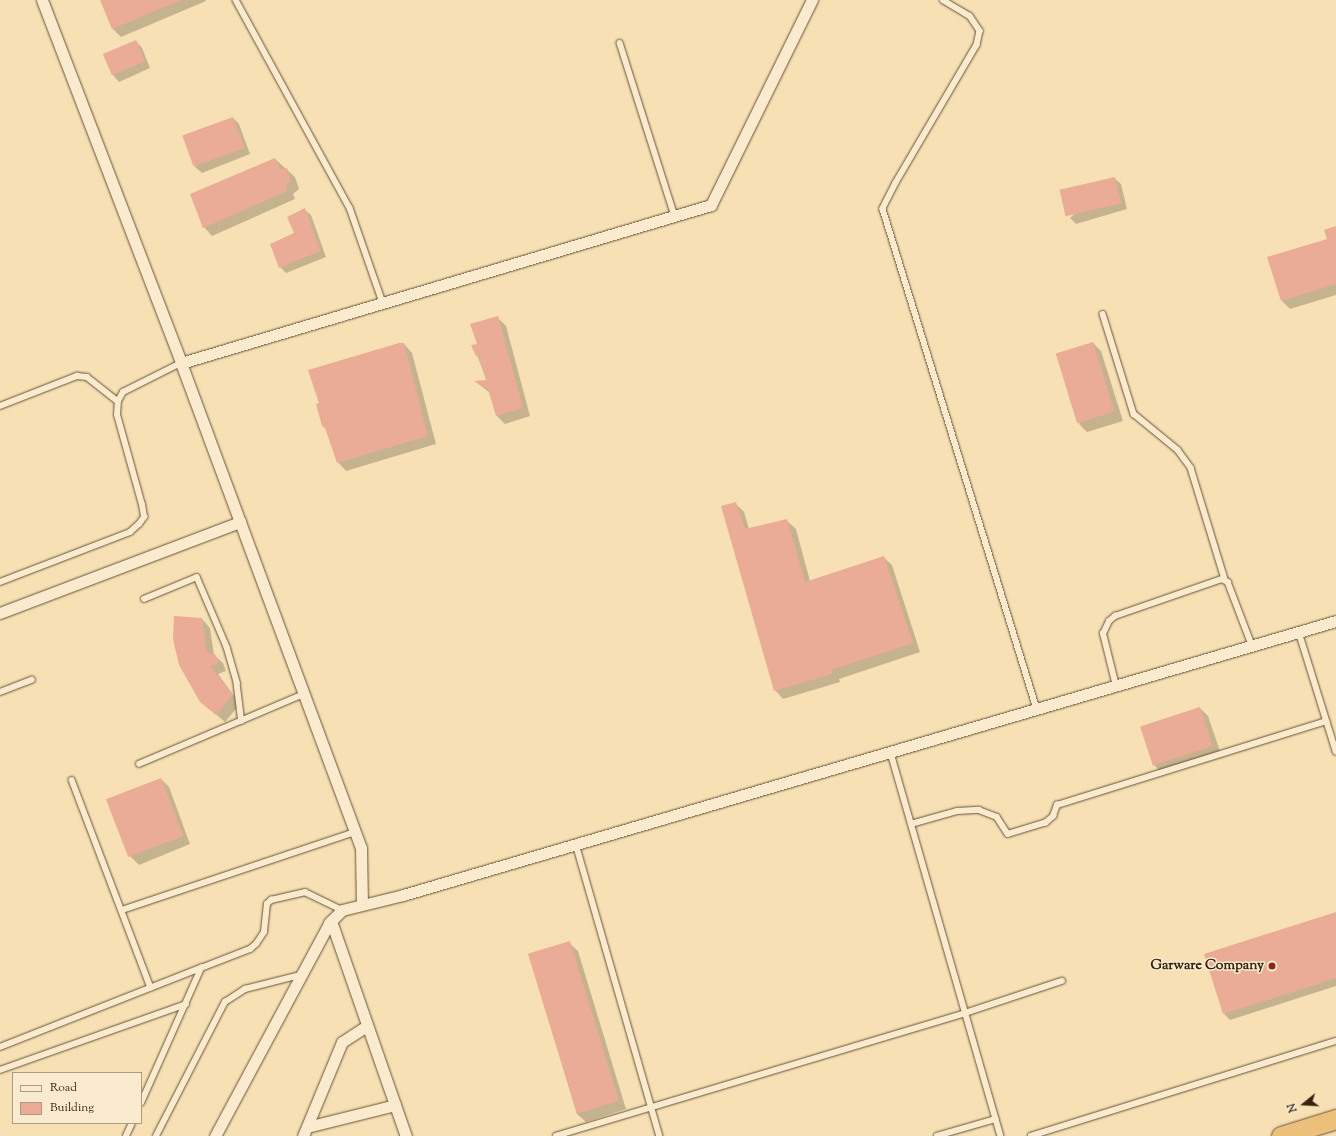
<!DOCTYPE html>
<html>
<head>
<meta charset="utf-8">
<style>
	body { margin:0 }
	#map { position:relative; width:1336px; height:1136px; overflow:hidden; background:#f7e0b4; font-family:"Sorts Mill Goudy",serif }
	div>[style] { position:absolute }
	.shadow>* { inset:0; background:#0003 }
	.building>* { inset:0; background:#ebac97; transform-origin:0 0 }
	.roads { filter:drop-shadow(0 0 1px #665339) drop-shadow(0 0 1px #665339) }
	.service>* { height:5.5px; margin:-2.75px; padding:0 2.75px; transform-origin:2.75px; border-radius:2.75px; background:#faebce }
	.minor>* { height:11px; margin:-5.5px; padding:0 5.5px; transform-origin:5.5px; border-radius:5.5px; background:#faebce }
	.trunk>* { height:19px; margin:-9.5px; padding:0 9.5px; transform-origin:9.5px; border-radius:9.5px; background:#ecc07a }
	.dots>* { width:11px; height:11px; translate:-50% -50%; box-sizing:border-box; border:2px solid #faebce; border-radius:50% }
	span { translate:-50% -50%; white-space:nowrap; text-align:center; line-height:1.15; -webkit-text-stroke:3px #faebce; paint-order:stroke }
	.poi-label { font-size:14px; color:#352410; font-weight:700 }
	.right { translate:-100% -50%; text-align:right }
	.legend { position:absolute; left:12px; top:1072px; width:130px; height:52px; box-sizing:border-box; background:#faebce; border:1px solid #ab9b82; margin:0; padding:5px 7px; list-style:none; font-size:12px; color:#352410 }
	.legend li { display:flex; align-items:center; gap:8px; height:20px }
	.legend b { width:20px; border:1px solid #ab9b82 }
	.north { position:absolute; left:1284px; top:1084px; width:40px; height:40px; -webkit-text-stroke:3px #faebce; paint-order:stroke; rotate:252deg; font-size:11px; font-weight:700; line-height:16px; text-align:center; color:#352410 }
	.north::after { content:''; display:block; margin:auto; width:14px; height:18px; background:#352410; clip-path:polygon(50% 0,100% 100%,50% 72%,0 100%) }
</style>
</head>
<body>
<div id="map">
	<div class="shadow">
		<div style="clip-path:polygon(101px 0,205px 0,206px 1px,121px 37px,113px 29px)"></div>
		<div style="clip-path:polygon(136px 41px,142px 48px,150px 68px,119px 82px,113px 75px)"></div>
		<div style="clip-path:polygon(233px 118px,239px 124px,250px 154px,202px 173px,195px 167px)"></div>
		<div style="clip-path:polygon(275px 159px,295px 177px,299px 189px,293px 194px,295px 199px,212px 236px,204px 227px)"></div>
		<div style="clip-path:polygon(1114px 178px,1121px 184px,1127px 209px,1076px 224px,1070px 218px)"></div>
		<div style="clip-path:polygon(304px 209px,311px 215px,326px 257px,286px 273px,280px 267px)"></div>
		<div style="clip-path:polygon(1336px 227px,1336px 295px,1290px 309px,1282px 301px)"></div>
		<div style="clip-path:polygon(497px 317px,506px 326px,530px 416px,505px 424px,497px 416px,490px 393px,476px 382px,487px 381px,477px 355px,478px 344px)"></div>
		<div style="clip-path:polygon(1093px 343px,1101px 351px,1123px 421px,1087px 432px,1079px 424px)"></div>
		<div style="clip-path:polygon(404px 344px,412px 353px,436px 444px,346px 471px,338px 462px,327px 430px,323px 426px)"></div>
		<div style="clip-path:polygon(735px 503px,744px 512px,749px 529px,787px 521px,796px 529px,810px 581px,883px 557px,892px 565px,920px 652px,839px 679px,840px 682px,783px 699px,775px 690px)"></div>
		<div style="clip-path:polygon(202px 619px,210px 628px,214px 655px,223px 663px,226px 671px,218px 674px,240px 704px,225px 722px,206px 706px)"></div>
		<div style="clip-path:polygon(1200px 708px,1208px 716px,1221px 754px,1161px 772px,1153px 764px)"></div>
		<div style="clip-path:polygon(161px 779px,169px 787px,190px 844px,139px 865px,130px 856px)"></div>
		<div style="clip-path:polygon(1336px 913px,1336px 986px,1230px 1020px,1224px 1014px)"></div>
		<div style="clip-path:polygon(569px 943px,578px 951px,626px 1109px,586px 1122px,577px 1114px,530px 954px)"></div>
	</div>
	<div class="building">
		<div style="clip-path:polygon(100px 0,181px 0,112px 29px)"></div>
		<div style="left:136px;top:40px;width:23px;height:36px;rotate:67deg"></div>
		<div style="left:233px;top:117px;width:33px;height:54px;rotate:70deg"></div>
		<div style="clip-path:polygon(275px 158px,280px 169px,287px 168px,291px 181px,286px 185px,287px 191px,203px 228px,190px 194px)"></div>
		<div style="left:1115px;top:177px;width:27px;height:57px;rotate:77deg"></div>
		<div style="clip-path:polygon(305px 208px,320px 251px,279px 268px,270px 244px,294px 233px,287px 217px)"></div>
		<div style="clip-path:polygon(1336px 226px,1336px 284px,1281px 301px,1267px 257px,1327px 239px,1324px 230px)"></div>
		<div style="clip-path:polygon(498px 316px,523px 408px,496px 416px,488px 389px,474px 381px,486px 380px,478px 355px,476px 356px,471px 345px,477px 344px,470px 324px)"></div>
		<div style="left:1093px;top:342px;width:73px;height:39px;rotate:73deg"></div>
		<div style="clip-path:polygon(399px 343px,404px 343px,428px 436px,337px 463px,325px 428px,322px 426px,316px 404px,319px 403px,308px 370px)"></div>
		<div style="clip-path:polygon(736px 502px,745px 529px,787px 519px,805px 582px,884px 556px,913px 643px,831px 670px,832px 674px,774px 691px,721px 506px)"></div>
		<div style="clip-path:polygon(174px 616px,202px 618px,207px 653px,215px 654px,219px 663px,210px 666px,233px 695px,216px 715px,200px 702px,179px 665px,173px 639px)"></div>
		<div style="left:1200px;top:707px;width:41px;height:63px;rotate:72deg"></div>
		<div style="left:161px;top:778px;width:62px;height:59px;rotate:69deg"></div>
		<div style="clip-path:polygon(1336px 912px,1336px 978px,1223px 1014px,1204px 954px)"></div>
		<div style="left:570px;top:941px;width:167px;height:44px;rotate:73deg"></div>
	</div>
	<div class="roads">
		<div class="service">
			<div style="left:236px;top:0;width:237px;rotate:61.3deg"></div>
			<div style="left:350px;top:208px;width:101px;rotate:70.8deg"></div>
			<div style="left:943px;top:0;width:31px;rotate:31deg"></div>
			<div style="left:970px;top:16px;width:18px;rotate:56deg"></div>
			<div style="left:980px;top:31px;width:14px;rotate:102deg"></div>
			<div style="left:977px;top:45px;width:160px;rotate:120.4deg"></div>
			<div style="left:896px;top:183px;width:29px;rotate:117deg"></div>
			<div style="left:883px;top:209px;width:523px;rotate:72.88deg"></div>
			<div style="left:620px;top:43px;width:182px;rotate:72.4deg"></div>
			<div style="left:1103px;top:314px;width:105px;rotate:72.8deg"></div>
			<div style="left:1134px;top:414px;width:57px;rotate:39.3deg"></div>
			<div style="left:1178px;top:450px;width:22px;rotate:54deg"></div>
			<div style="left:1191px;top:468px;width:116px;rotate:73deg"></div>
			<div style="left:0;top:406px;width:83px;rotate:-21.3deg"></div>
			<div style="left:77px;top:376px;width:10px;rotate:6deg"></div>
			<div style="left:87px;top:377px;width:39px;rotate:38deg"></div>
			<div style="left:0;top:582px;width:139px;rotate:-21deg"></div>
			<div style="left:130px;top:532px;width:12px;rotate:-42deg"></div>
			<div style="left:139px;top:524px;width:9px;rotate:-54deg"></div>
			<div style="left:144px;top:517px;width:12px;rotate:-99deg"></div>
			<div style="left:142px;top:505px;width:93px;rotate:-105.5deg"></div>
			<div style="left:117px;top:415px;width:14px;rotate:-86deg"></div>
			<div style="left:118px;top:401px;width:10px;rotate:-61deg"></div>
			<div style="left:123px;top:392px;width:65px;rotate:-26.6deg"></div>
			<div style="left:144px;top:599px;width:57px;rotate:-22.5deg"></div>
			<div style="left:197px;top:577px;width:76px;rotate:66.8deg"></div>
			<div style="left:227px;top:647px;width:37px;rotate:74deg"></div>
			<div style="left:237px;top:683px;width:38px;rotate:83deg"></div>
			<div style="left:1299px;top:632px;width:125px;rotate:72.7deg"></div>
			<div style="left:1116px;top:686px;width:54px;rotate:-104deg"></div>
			<div style="left:1103px;top:634px;width:14px;rotate:-65deg"></div>
			<div style="left:1109px;top:621px;width:8px;rotate:-40deg"></div>
			<div style="left:1115px;top:616px;width:113px;rotate:-19.1deg"></div>
			<div style="left:1222px;top:579px;width:7px;rotate:27deg"></div>
			<div style="left:1228px;top:582px;width:67px;rotate:69.1deg"></div>
			<div style="left:0;top:692px;width:34px;rotate:-21deg"></div>
			<div style="left:891px;top:753px;width:398px;rotate:74deg"></div>
			<div style="left:139px;top:764px;width:179px;rotate:-23deg"></div>
			<div style="left:72px;top:780px;width:222px;rotate:69.2deg"></div>
			<div style="left:911px;top:824px;width:48px;rotate:-15.8deg"></div>
			<div style="left:957px;top:811px;width:22px;rotate:-3deg"></div>
			<div style="left:979px;top:810px;width:19px;rotate:21deg"></div>
			<div style="left:997px;top:817px;width:20px;rotate:57deg"></div>
			<div style="left:1008px;top:834px;width:39px;rotate:-17deg"></div>
			<div style="left:1045px;top:823px;width:11px;rotate:-41deg"></div>
			<div style="left:1053px;top:816px;width:12px;rotate:-70deg"></div>
			<div style="left:1057px;top:805px;width:282px;rotate:-17.3deg"></div>
			<div style="left:576px;top:844px;width:304px;rotate:74deg"></div>
			<div style="left:122px;top:910px;width:246px;rotate:-18.5deg"></div>
			<div style="left:0;top:1047px;width:216px;rotate:-21.5deg"></div>
			<div style="left:0;top:1070px;width:197px;rotate:-19.5deg"></div>
			<div style="left:141px;top:1103px;width:148px;rotate:-66deg"></div>
			<div style="left:201px;top:968px;width:53px;rotate:-21.2deg"></div>
			<div style="left:250px;top:949px;width:8px;rotate:-40deg"></div>
			<div style="left:256px;top:944px;width:14px;rotate:-56deg"></div>
			<div style="left:264px;top:932px;width:28px;rotate:-84deg"></div>
			<div style="left:267px;top:904px;width:6px;rotate:-45deg"></div>
			<div style="left:271px;top:900px;width:35px;rotate:-13deg"></div>
			<div style="left:305px;top:892px;width:41px;rotate:25.9deg"></div>
			<div style="left:126px;top:1136px;width:14px;rotate:-65deg"></div>
			<div style="left:156px;top:1136px;width:151px;rotate:-62.8deg"></div>
			<div style="left:225px;top:1002px;width:24px;rotate:-33deg"></div>
			<div style="left:245px;top:989px;width:57px;rotate:-14.3deg"></div>
			<div style="left:556px;top:1136px;width:427px;rotate:-16.7deg"></div>
			<div style="left:965px;top:1013px;width:102px;rotate:-18.3deg"></div>
			<div style="left:937px;top:1136px;width:61px;rotate:-16.1deg"></div>
			<div style="left:1031px;top:1136px;width:319px;rotate:-17.3deg"></div>
		</div>
		<div class="minor">
			<div style="left:42px;top:0;width:389px;rotate:69deg"></div>
			<div style="left:181px;top:363px;width:517px;rotate:69.64deg"></div>
			<div style="left:361px;top:848px;width:55px;rotate:89deg"></div>
			<div style="left:181px;top:363px;width:553px;rotate:-16.6deg"></div>
			<div style="left:711px;top:205px;width:229px;rotate:-63.8deg"></div>
			<div style="left:0;top:613px;width:257px;rotate:-20.8deg"></div>
			<div style="left:331px;top:921px;width:228px;rotate:70.8deg"></div>
			<div style="left:307px;top:1127px;width:91px;rotate:-14deg"></div>
			<div style="left:215px;top:1136px;width:242px;rotate:-61.8deg"></div>
			<div style="left:329px;top:923px;width:18px;rotate:-45deg"></div>
			<div style="left:342px;top:910px;width:63px;rotate:-13.8deg"></div>
			<div style="left:403px;top:895px;width:972px;rotate:-16.37deg"></div>
			<div style="left:303px;top:1136px;width:102px;rotate:-67.5deg"></div>
			<div style="left:342px;top:1042px;width:30px;rotate:-33deg"></div>
		</div>
		<div class="trunk">
			<div style="left:1281px;top:1136px;width:58px;rotate:-17.2deg"></div>
		</div>
	</div>
	<div class="dots">
		<div style="left:1272px;top:966px;background:#8f2418"></div>
	</div>
	<div class="poi-label">
		<span class="right" style="left:1264px;top:966px">Garware Company</span>
	</div>
	<ul class="legend">
	<li><b style="height:5px;background:#faebce"></b>Road</li>
	<li><b style="height:11px;background:#ebac97"></b>Building</li>
	</ul>
	<div class="north">N</div>
</div>
</body>
</html>
